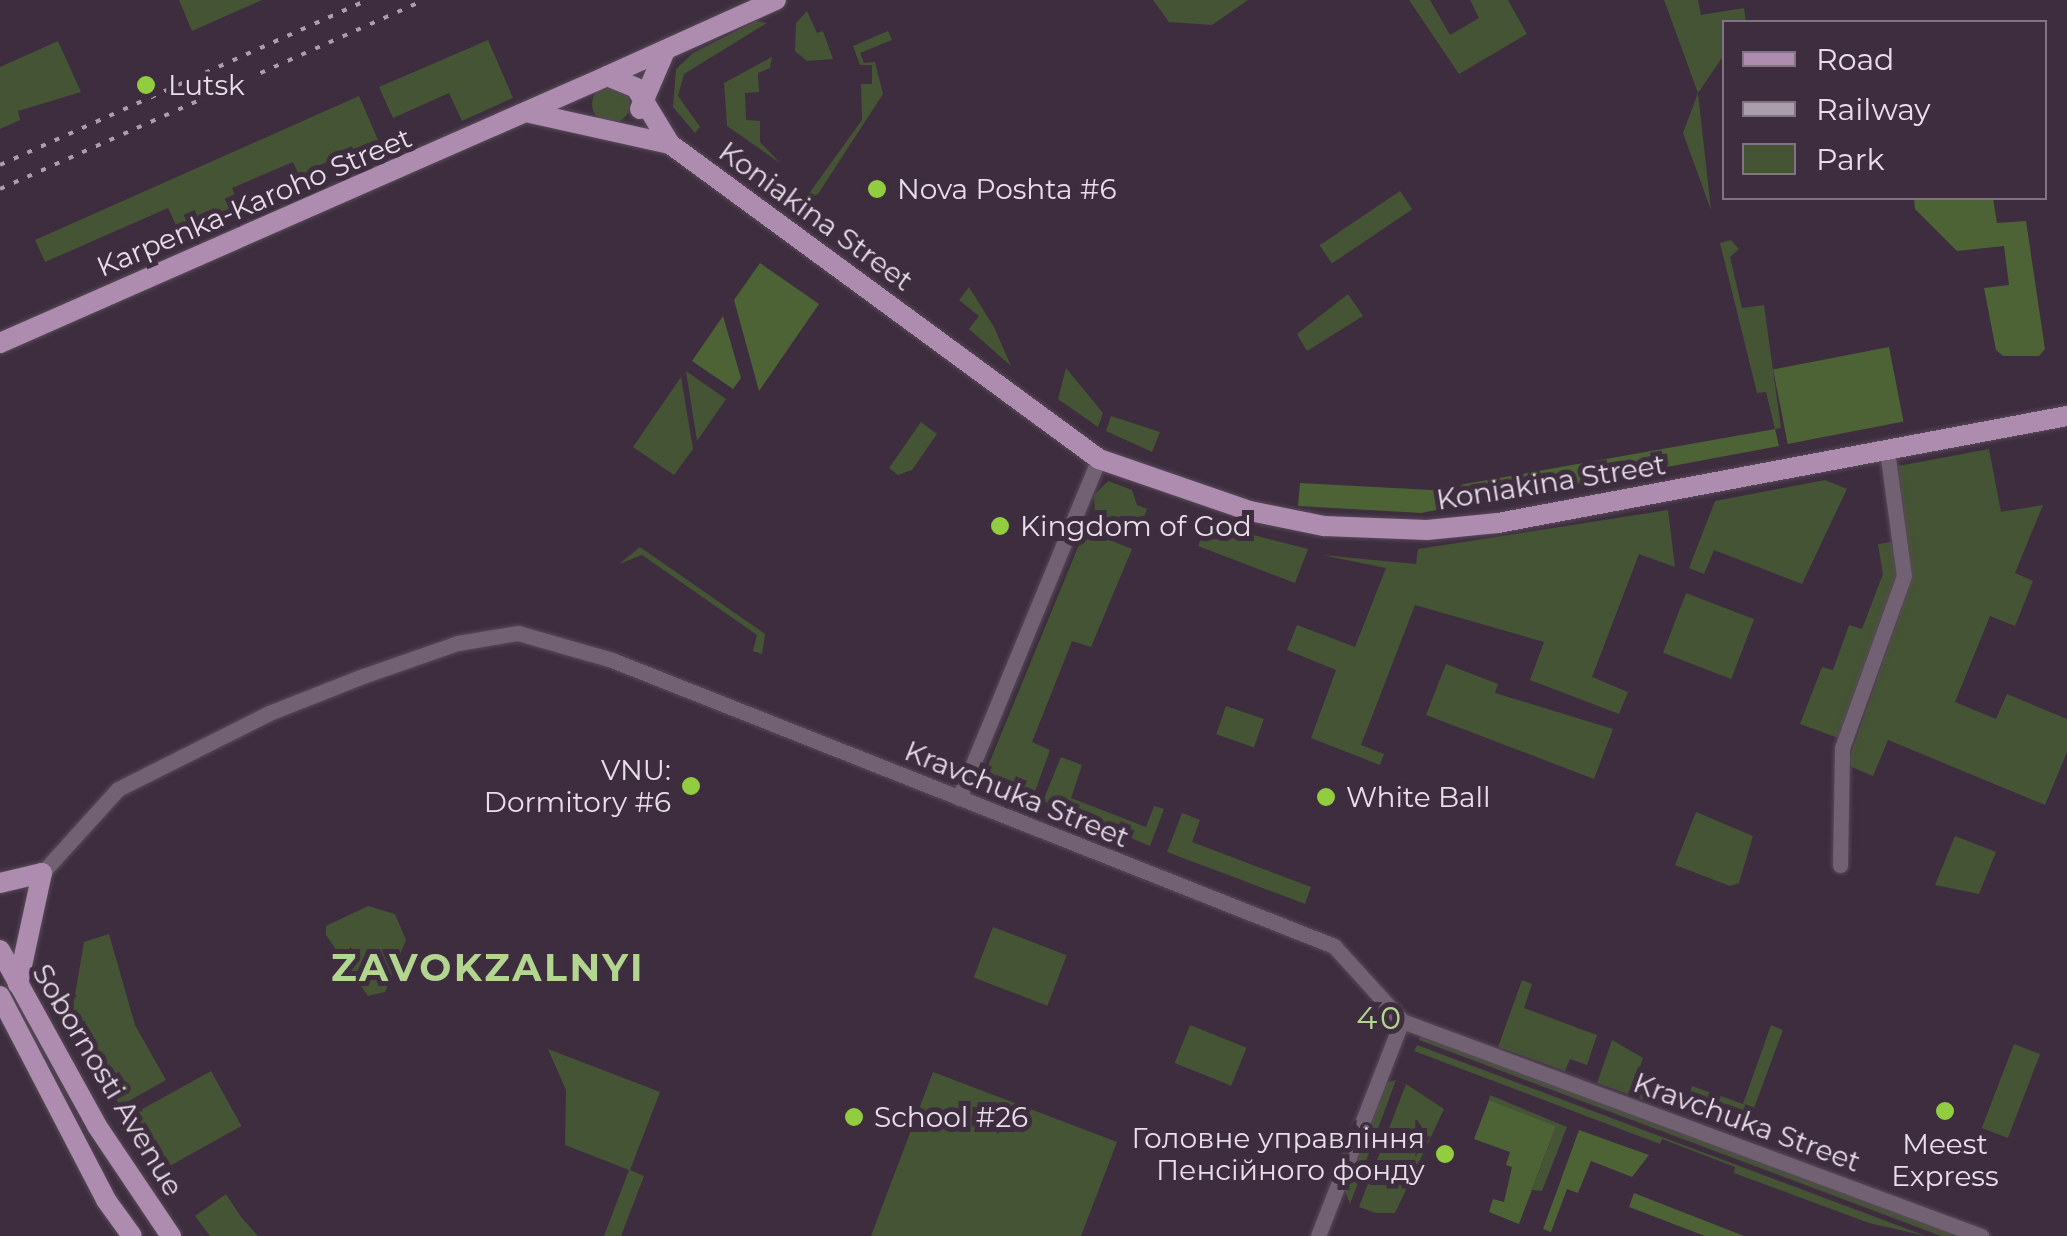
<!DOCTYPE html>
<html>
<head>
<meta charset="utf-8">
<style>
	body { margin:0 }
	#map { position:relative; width:2067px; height:1236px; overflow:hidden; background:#3d2d3e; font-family:Montserrat,sans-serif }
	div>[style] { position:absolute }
	.green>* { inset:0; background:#455434; transform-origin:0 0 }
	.round { border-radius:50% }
	.forest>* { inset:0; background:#4d6335; transform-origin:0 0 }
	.roads { filter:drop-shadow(0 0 2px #584959) drop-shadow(0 0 2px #584959) }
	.minor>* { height:15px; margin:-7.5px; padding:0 7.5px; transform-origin:7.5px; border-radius:7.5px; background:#716172 }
	.major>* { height:20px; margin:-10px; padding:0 10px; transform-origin:10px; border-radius:10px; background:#ad8caf }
	.rail>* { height:4px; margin-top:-2px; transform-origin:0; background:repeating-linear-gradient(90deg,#ab9eac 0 5px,transparent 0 15px) }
	.dots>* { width:28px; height:28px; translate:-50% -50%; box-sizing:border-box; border:5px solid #3d2d3e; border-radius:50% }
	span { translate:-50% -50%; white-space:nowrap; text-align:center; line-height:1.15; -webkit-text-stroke:10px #3d2d3e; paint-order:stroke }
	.poi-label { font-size:28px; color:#e8dde9 }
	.left { translate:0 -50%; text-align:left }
	.right { translate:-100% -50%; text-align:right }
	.street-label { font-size:28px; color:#e8dde9 }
	.quarter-label { font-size:32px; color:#b2d58f; letter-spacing:2.5px }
	.district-label { font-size:38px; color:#b2d58f; font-weight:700; letter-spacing:2.5px }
	.legend { position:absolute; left:1722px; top:20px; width:325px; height:180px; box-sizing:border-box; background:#3d2d3e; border:2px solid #817382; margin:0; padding:12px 18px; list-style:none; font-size:30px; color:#e8dde9 }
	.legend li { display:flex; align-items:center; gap:20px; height:50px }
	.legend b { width:50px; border:2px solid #817382 }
</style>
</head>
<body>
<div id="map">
	<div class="green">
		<div style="clip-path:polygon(179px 0,262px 0,192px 31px)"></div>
		<div style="clip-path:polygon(1153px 0,1248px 0,1212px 25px,1169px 22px)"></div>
		<div style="clip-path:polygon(1409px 0,1430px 0,1450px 35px,1479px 18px,1470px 0,1508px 0,1527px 34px,1459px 74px)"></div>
		<div style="clip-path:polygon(1664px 0,1698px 0,1701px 15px,1744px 8px,1746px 22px,1724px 22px,1724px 55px,1698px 93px,1711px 210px,1683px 133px,1698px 93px)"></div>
		<div style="clip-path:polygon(807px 11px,817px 33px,823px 31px,833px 59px,807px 61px,795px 51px,796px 23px)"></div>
		<div style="clip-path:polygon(756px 21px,767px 23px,684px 74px,678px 96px,700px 127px,695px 133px,673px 107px,676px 69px,693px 53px)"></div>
		<div style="clip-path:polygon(888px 31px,892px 40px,860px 53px,864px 63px,875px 62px,883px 94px,818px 194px,805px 199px,862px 120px,861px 84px,872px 84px,872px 65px,860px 65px,853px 46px)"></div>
		<div style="clip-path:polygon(488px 40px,513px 98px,462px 121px,449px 93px,393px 118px,379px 87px)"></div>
		<div style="clip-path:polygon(58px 41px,81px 92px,18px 111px,20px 120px,0 129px,0 67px)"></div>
		<div style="clip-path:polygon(772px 57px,770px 68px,758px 73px,759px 92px,745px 93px,746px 120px,760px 121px,760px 142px,780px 163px,727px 126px,726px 110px,724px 83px)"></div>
		<div class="round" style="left:592px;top:85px;width:38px;height:38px"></div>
		<div style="clip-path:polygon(359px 96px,378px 140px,313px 168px,317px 178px,303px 184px,293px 162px,232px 188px,242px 211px,182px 238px,168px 208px,45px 262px,35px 240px)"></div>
		<div style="left:1400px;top:191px;width:22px;height:97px;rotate:56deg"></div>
		<div style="clip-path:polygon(1731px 240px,1739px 249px,1730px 257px,1742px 308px,1764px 305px,1781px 428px,1775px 429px,1766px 392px,1757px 393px,1720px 243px)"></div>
		<div style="clip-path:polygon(969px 287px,994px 327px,1011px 366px,969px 329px,979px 316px,959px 300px)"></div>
		<div style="clip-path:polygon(1348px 294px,1363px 316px,1307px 351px,1297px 334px)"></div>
		<div style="clip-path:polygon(1066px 368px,1103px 413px,1098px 427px,1058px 399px)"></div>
		<div style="clip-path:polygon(686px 371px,726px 399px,697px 441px)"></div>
		<div style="clip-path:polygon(681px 377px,693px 449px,674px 475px,633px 447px)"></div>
		<div style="clip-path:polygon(1111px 416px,1160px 432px,1152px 452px,1106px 431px)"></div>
		<div style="clip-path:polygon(921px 422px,937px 434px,912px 470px,898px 475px,889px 468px)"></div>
		<div style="clip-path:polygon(1989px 449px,2001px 512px,2043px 505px,2015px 573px,2033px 581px,2015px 626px,1990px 616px,1955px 702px,1996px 719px,2007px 694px,2067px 719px,2067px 752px,2045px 805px,1888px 740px,1873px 776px,1847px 765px,1912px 577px,1898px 466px)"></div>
		<div style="clip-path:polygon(1825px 480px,1847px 489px,1802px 584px,1714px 550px,1704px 574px,1689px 568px,1715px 501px)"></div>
		<div style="clip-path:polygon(1108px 481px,1132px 490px,1137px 505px,1147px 509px,1138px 532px,1095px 516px,1094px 495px)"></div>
		<div style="clip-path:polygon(1668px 510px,1675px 567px,1639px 554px,1592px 677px,1628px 692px,1619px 714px,1530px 680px,1544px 642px,1415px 605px,1361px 745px,1384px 754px,1380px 765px,1311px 738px,1336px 670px,1287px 650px,1297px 625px,1355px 647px,1386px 568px,1322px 555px,1416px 564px,1418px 549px)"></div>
		<div style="clip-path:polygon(1207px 523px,1308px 549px,1295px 583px,1198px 546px)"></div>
		<div style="clip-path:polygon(1085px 530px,1132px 549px,1091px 647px,1072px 641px,1032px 742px,1050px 750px,1033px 797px,983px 778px)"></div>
		<div style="clip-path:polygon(1892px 542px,1897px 575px,1838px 738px,1800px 724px,1822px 667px,1833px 670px,1849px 625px,1862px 629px,1883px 574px,1878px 544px)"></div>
		<div style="clip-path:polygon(640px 547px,765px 634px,762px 654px,753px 651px,757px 635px,642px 555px,619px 564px)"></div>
		<div style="left:1686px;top:593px;width:73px;height:64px;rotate:21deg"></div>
		<div style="clip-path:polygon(1446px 664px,1498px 684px,1495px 693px,1613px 729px,1594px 779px,1426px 715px)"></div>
		<div style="left:1226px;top:706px;width:40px;height:30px;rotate:19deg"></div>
		<div style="clip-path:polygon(1061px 757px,1082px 765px,1071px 798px,1146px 827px,1154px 806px,1164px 809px,1150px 846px,1043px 801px)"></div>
		<div style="clip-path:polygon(1696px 812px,1753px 836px,1739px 883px,1730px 886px,1675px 865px)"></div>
		<div style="clip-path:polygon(1182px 813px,1200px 820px,1192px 842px,1311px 887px,1305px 904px,1167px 852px)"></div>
		<div style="clip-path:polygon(1955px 836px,1996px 852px,1979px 894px,1935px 885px)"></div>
		<div style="clip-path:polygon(368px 906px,395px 914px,406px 940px,385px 992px,368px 996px,326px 935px,326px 926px)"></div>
		<div style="left:993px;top:927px;width:79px;height:54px;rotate:21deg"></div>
		<div style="clip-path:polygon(109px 934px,135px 1025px,166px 1080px,120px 1106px,71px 1018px,84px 942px)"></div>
		<div style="clip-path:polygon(1522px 980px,1532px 984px,1524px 1008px,1597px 1035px,1587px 1065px,1570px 1059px,1565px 1071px,1498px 1047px)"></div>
		<div style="left:1190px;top:1025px;width:61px;height:41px;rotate:22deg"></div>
		<div style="clip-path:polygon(1771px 1025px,1783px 1030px,1744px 1135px,1683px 1113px,1692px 1086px,1743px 1104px)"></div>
		<div style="clip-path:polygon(1421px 1035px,1959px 1236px,1941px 1236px,1419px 1040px)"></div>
		<div style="clip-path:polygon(1612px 1040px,1643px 1058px,1636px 1078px,1679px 1093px,1673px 1110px,1597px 1083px)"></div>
		<div style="left:2014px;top:1044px;width:28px;height:90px;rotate:21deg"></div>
		<div style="clip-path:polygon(1417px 1045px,1926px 1236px,1869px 1223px,1734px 1173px,1735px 1167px,1662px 1139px,1660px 1144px,1414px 1051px)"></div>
		<div style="clip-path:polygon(548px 1049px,660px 1092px,630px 1170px,644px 1176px,621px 1236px,604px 1236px,629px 1170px,565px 1145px,566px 1090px)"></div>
		<div style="left:211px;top:1071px;width:63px;height:95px;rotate:61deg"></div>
		<div style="clip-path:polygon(933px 1072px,1117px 1142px,1081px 1236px,871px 1236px)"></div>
		<div style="clip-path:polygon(1396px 1080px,1350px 1204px,1344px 1188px,1385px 1083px)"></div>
		<div style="clip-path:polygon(1406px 1084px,1444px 1109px,1395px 1213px,1376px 1213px,1359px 1207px)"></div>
		<div style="clip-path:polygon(1490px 1095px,1567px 1127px,1542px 1191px,1532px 1190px,1556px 1126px,1489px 1100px)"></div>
		<div style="clip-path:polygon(226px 1194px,241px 1217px,258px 1236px,210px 1236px,195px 1216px)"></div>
	</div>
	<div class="forest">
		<div style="clip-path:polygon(1914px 198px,1993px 198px,1997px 223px,2026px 221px,2045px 349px,2039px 356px,2003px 356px,1996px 350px,1984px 288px,2009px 285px,2004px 246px,1957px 251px,1915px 209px)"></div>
		<div style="clip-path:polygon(760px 263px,819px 304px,759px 391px,734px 300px)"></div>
		<div style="clip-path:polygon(723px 316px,741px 378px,733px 389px,692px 361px)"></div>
		<div style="left:1889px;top:347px;width:76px;height:118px;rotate:79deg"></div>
		<div style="clip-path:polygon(1775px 429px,1779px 446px,1421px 513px,1298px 506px,1300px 483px,1431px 490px)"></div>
		<div style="clip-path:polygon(1489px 1100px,1556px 1126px,1519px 1224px,1489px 1212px,1493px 1199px,1504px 1202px,1512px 1167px,1506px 1165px,1510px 1152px,1474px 1139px)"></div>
		<div style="clip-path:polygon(1579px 1130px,1649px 1155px,1632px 1177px,1591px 1161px,1578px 1193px,1567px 1189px,1551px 1232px,1543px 1229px)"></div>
		<div style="clip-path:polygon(1634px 1193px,1744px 1236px,1705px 1236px,1629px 1207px)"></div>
	</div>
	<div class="roads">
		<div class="minor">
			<div style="left:959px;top:798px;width:367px;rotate:-67.6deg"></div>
			<div style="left:1840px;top:865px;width:117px;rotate:-89deg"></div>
			<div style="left:1842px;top:748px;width:183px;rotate:-70.2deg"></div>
			<div style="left:1904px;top:576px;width:127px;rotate:-97.7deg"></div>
			<div style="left:42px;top:873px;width:113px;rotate:-47.9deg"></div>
			<div style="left:118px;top:789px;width:169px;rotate:-26.7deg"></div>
			<div style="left:269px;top:713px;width:101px;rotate:-21.5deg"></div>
			<div style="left:363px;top:676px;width:101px;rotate:-19.2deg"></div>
			<div style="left:458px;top:643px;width:61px;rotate:-9.5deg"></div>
			<div style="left:518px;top:633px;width:98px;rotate:16deg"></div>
			<div style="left:612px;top:660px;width:777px;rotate:21.61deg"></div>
			<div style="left:1334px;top:946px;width:101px;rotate:47.8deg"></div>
			<div style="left:1402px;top:1021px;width:618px;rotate:20.37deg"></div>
			<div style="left:1318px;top:1236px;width:231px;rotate:-68.7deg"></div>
		</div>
		<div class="major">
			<div style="left:609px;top:75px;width:183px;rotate:-24.2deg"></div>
			<div style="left:640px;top:109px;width:63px;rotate:-66.7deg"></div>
			<div style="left:530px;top:113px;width:143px;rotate:12.5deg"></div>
			<div style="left:0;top:343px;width:663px;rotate:-23.74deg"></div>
			<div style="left:607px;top:76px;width:31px;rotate:22deg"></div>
			<div style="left:636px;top:88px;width:66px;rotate:58.7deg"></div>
			<div style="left:670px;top:144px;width:532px;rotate:36.29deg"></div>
			<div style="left:1099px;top:459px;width:160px;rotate:19deg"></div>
			<div style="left:1250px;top:511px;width:76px;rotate:11.5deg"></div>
			<div style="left:1324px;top:526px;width:103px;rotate:2.2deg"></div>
			<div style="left:1427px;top:530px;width:71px;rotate:-5.6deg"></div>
			<div style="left:1498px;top:523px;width:579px;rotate:-10.65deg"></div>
			<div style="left:0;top:883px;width:43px;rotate:-13.4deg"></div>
			<div style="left:42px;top:873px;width:114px;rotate:102.2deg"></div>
			<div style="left:0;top:950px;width:201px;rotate:61.1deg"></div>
			<div style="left:97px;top:1126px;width:133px;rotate:56.1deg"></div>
			<div style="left:0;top:996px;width:230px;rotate:62.5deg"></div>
			<div style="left:106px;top:1200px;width:44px;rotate:54.2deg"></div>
		</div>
	</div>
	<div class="rail">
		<div style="left:0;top:165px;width:403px;rotate:-24.2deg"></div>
		<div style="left:0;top:189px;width:464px;rotate:-24deg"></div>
	</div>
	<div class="dots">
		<div style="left:146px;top:85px;background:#91cd3f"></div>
		<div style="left:877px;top:189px;background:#91cd3f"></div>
		<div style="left:1000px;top:526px;background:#91cd3f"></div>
		<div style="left:691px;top:786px;background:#91cd3f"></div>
		<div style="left:1326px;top:797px;background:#91cd3f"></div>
		<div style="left:1945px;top:1111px;background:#91cd3f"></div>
		<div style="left:854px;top:1117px;background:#91cd3f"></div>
		<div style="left:1445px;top:1154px;background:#91cd3f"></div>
	</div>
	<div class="poi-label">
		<span class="left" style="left:168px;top:85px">Lutsk</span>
		<span class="left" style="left:897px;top:189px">Nova Poshta #6</span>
		<span class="left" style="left:1020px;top:526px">Kingdom of God</span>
		<span class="right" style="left:671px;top:786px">VNU:<br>Dormitory #6</span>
		<span class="left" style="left:1346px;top:797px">White Ball</span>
		<span class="left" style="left:874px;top:1117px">School #26</span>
		<span class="right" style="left:1425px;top:1154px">Головне управління<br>Пенсійного фонду</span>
		<span style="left:1945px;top:1160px">Meest<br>Express</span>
	</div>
	<div class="street-label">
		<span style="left:254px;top:202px;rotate:-23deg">Karpenka-Karoho Street</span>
		<span style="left:816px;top:216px;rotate:36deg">Koniakina Street</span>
		<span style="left:1551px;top:482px;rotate:-9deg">Koniakina Street</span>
		<span style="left:1017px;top:794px;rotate:22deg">Kravchuka Street</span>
		<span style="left:108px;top:1080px;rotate:59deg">Sobornosti Avenue</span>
		<span style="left:1747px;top:1122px;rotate:20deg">Kravchuka Street</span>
	</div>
	<div class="quarter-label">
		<span style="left:1380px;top:1018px">40</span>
	</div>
	<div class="district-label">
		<span style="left:488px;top:968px">ZAVOKZALNYI</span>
	</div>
	<ul class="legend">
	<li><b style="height:12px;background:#ad8caf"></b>Road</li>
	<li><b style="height:12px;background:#ab9eac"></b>Railway</li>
	<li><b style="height:28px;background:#455434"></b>Park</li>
	</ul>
</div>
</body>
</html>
